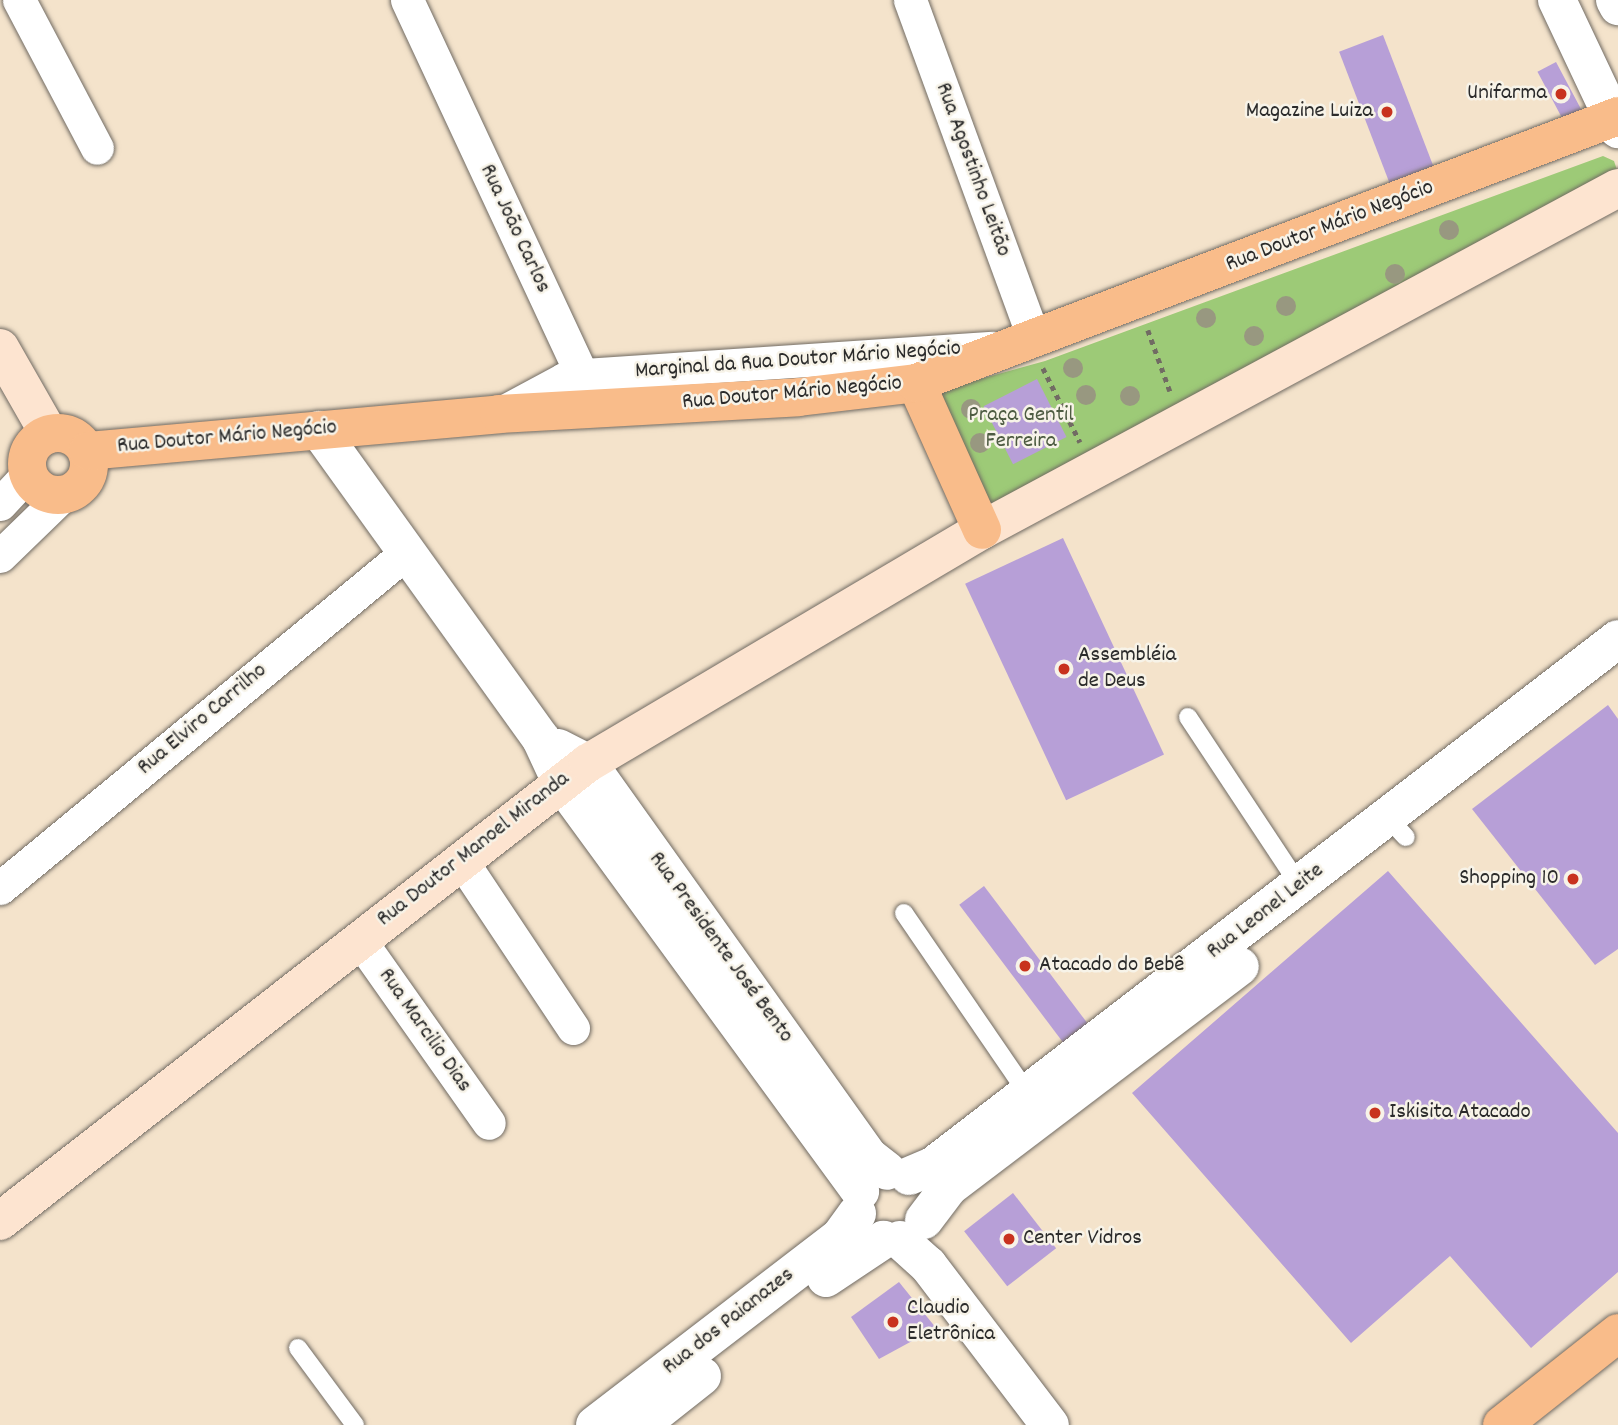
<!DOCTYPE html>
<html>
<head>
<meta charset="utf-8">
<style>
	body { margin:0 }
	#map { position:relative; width:1618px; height:1425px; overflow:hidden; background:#f4e3cb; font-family:Dekko,sans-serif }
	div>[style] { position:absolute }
	.green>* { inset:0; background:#9dca77 }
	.building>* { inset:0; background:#b79fd7; transform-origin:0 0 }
	.path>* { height:4.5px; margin-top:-2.25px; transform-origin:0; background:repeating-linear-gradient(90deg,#716b63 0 5px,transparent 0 10px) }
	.roads { filter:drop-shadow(0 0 2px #716b63) drop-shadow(0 0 2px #716b63) }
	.service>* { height:18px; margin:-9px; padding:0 9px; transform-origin:9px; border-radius:9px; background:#fff }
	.minor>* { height:33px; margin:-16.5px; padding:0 16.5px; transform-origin:16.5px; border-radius:16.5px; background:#fff }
	.tertiary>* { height:38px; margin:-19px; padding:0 19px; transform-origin:19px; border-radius:19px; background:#fff }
	.secondary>* { height:38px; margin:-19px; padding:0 19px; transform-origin:19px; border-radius:19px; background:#fde4d0 }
	.primary>* { height:38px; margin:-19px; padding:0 19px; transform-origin:19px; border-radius:19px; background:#f9bc8a }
	.primary>.ring { margin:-19px; padding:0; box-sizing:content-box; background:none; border:38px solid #f9bc8a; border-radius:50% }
	.trees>* { width:20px; height:20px; margin:-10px; border-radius:50%; background:#989880 }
	.dots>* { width:19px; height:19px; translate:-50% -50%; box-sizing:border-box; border:4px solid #f7f3e8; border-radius:50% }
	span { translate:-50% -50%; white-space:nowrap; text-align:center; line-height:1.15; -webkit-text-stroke:5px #f7f3e8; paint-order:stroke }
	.poi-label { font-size:23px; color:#2b2b2b }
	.right { translate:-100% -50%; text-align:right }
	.left { translate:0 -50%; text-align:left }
	.street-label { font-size:23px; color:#2b2b2b }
	.park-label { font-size:23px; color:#4d5b42 }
</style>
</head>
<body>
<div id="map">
	<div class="green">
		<div style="clip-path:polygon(1603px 156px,1614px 161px,1618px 173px,987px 513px,937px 391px,1045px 361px)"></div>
	</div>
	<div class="building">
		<div style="left:1383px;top:35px;width:151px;height:47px;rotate:69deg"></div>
		<div style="left:1556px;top:62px;width:64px;height:21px;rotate:62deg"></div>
		<div style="left:1037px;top:379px;width:65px;height:60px;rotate:63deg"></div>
		<div style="left:1063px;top:538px;width:239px;height:108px;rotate:65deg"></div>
		<div style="clip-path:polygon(1608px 705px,1618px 719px,1618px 949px,1595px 965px,1472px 809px)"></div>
		<div style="clip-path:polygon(1388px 871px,1618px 1133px,1618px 1272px,1531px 1348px,1450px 1256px,1351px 1343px,1132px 1093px)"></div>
		<div style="left:984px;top:886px;width:177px;height:31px;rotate:53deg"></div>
		<div style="left:1013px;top:1193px;width:70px;height:62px;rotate:52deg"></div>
		<div style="clip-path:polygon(899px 1282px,936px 1328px,879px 1359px,851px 1317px)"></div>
	</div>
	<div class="path">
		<div style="left:1148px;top:330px;width:65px;rotate:70.2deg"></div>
		<div style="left:1043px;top:368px;width:83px;rotate:63.4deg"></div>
	</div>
	<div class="roads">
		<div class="service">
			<div style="left:1188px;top:717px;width:203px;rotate:56.5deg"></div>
			<div style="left:1388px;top:818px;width:26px;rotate:47deg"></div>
			<div style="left:904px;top:913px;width:219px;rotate:55.6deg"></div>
			<div style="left:298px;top:1348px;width:96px;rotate:53.5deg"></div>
		</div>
		<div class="minor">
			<div style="left:19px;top:0;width:167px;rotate:62.2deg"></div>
			<div style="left:407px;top:0;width:414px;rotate:65deg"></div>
			<div style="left:910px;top:0;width:361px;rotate:69.9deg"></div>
			<div style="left:499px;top:414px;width:74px;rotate:-28.3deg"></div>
			<div style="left:564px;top:379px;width:18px;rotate:-13deg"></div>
			<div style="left:582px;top:375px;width:410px;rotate:-3.8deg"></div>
			<div style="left:0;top:504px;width:41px;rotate:-47deg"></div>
			<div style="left:0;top:556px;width:88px;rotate:-44.1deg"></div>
			<div style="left:461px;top:860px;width:202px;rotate:56.3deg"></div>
			<div style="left:0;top:888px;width:528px;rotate:-39.54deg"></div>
			<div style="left:359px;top:939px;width:225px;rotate:54.8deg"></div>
		</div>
		<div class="tertiary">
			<div style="left:1557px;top:0;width:143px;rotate:64.7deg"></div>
			<div style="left:1615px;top:0;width:7px;rotate:63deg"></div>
			<div style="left:319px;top:430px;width:380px;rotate:54.3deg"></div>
			<div style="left:541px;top:739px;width:47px;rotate:65.1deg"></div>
			<div style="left:561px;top:782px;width:507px;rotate:53.83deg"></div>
			<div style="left:558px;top:748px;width:34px;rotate:27deg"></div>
			<div style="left:588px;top:763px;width:483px;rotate:54.5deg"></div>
			<div style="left:868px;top:1156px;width:24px;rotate:38deg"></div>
			<div style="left:909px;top:1176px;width:26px;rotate:-23deg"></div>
			<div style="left:933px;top:1166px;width:864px;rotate:-37.57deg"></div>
			<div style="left:924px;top:1220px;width:41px;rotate:-52.9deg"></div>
			<div style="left:949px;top:1187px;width:365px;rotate:-37.2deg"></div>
			<div style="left:900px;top:1240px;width:38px;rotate:42deg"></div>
			<div style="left:928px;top:1265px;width:201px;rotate:52.7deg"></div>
			<div style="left:826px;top:1278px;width:69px;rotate:-33.7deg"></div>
			<div style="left:595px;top:1425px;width:309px;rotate:-37.5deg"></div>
			<div style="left:840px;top:1237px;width:29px;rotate:-54deg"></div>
			<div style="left:640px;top:1425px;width:79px;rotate:-38.3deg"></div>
		</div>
		<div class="secondary">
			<div style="left:0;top:348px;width:99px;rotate:60.3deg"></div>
			<div style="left:0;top:1221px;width:745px;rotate:-37.92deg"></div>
			<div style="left:588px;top:763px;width:458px;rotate:-30.6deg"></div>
			<div style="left:982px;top:530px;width:722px;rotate:-28.27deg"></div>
		</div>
		<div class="primary">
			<div style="left:916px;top:383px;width:161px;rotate:65.8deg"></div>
			<div class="ring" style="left:27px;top:433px;width:24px;height:24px"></div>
			<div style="left:88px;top:451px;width:413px;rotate:-5.1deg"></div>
			<div style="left:499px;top:414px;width:300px;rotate:-3.2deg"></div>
			<div style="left:799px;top:397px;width:118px;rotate:-6.8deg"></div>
			<div style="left:916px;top:383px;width:751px;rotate:-20.82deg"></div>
			<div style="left:1502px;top:1425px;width:148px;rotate:-38.4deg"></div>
		</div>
	</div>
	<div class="trees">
		<div style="left:1449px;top:230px"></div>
		<div style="left:1395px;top:274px"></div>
		<div style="left:1286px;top:306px"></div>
		<div style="left:1206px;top:318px"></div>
		<div style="left:1254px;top:336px"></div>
		<div style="left:1073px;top:368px"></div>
		<div style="left:1086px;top:395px"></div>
		<div style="left:1130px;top:396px"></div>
		<div style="left:971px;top:409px"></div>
		<div style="left:980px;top:443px"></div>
	</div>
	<div class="dots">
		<div style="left:1561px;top:94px;background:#c8321e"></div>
		<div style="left:1387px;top:112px;background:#c8321e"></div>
		<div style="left:1064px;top:669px;background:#c8321e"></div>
		<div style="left:1573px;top:879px;background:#c8321e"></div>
		<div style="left:1025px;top:966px;background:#c8321e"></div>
		<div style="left:1375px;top:1113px;background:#c8321e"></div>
		<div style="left:1009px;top:1239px;background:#c8321e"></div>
		<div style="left:893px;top:1322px;background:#c8321e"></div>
	</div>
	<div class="poi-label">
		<span class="right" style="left:1547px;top:94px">Unifarma</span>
		<span class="right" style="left:1373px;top:112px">Magazine Luiza</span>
		<span class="left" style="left:1078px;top:669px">Assembléia<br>de Deus</span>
		<span class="right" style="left:1559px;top:879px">Shopping 10</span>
		<span class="left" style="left:1039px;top:966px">Atacado do Bebê</span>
		<span class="left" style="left:1389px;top:1113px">Iskisita Atacado</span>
		<span class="left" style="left:1023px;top:1239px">Center Vidros</span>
		<span class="left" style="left:907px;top:1322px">Claudio<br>Eletrônica</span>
	</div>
	<div class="street-label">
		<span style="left:972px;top:170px;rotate:70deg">Rua Agostinho Leitão</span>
		<span style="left:1330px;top:227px;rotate:-21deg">Rua Doutor Mário Negócio</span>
		<span style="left:514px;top:229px;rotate:65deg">Rua João Carlos</span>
		<span style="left:798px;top:361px;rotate:-4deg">Marginal da Rua Doutor Mário Negócio</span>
		<span style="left:792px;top:394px;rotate:-5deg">Rua Doutor Mário Negócio</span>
		<span style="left:227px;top:438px;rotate:-5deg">Rua Doutor Mário Negócio</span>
		<span style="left:203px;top:720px;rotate:-40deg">Rua Elviro Carrilho</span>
		<span style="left:474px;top:850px;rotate:-38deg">Rua Doutor Manoel Miranda</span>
		<span style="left:1266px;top:912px;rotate:-38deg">Rua Leonel Leite</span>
		<span style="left:720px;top:948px;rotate:54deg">Rua Presidente José Bento</span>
		<span style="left:424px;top:1031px;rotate:55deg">Rua Marcilio Dias</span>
		<span style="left:729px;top:1322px;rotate:-38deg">Rua dos Paianazes</span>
	</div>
	<div class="park-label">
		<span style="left:1021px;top:429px">Praça Gentil<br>Ferreira</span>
	</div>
</div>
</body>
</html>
